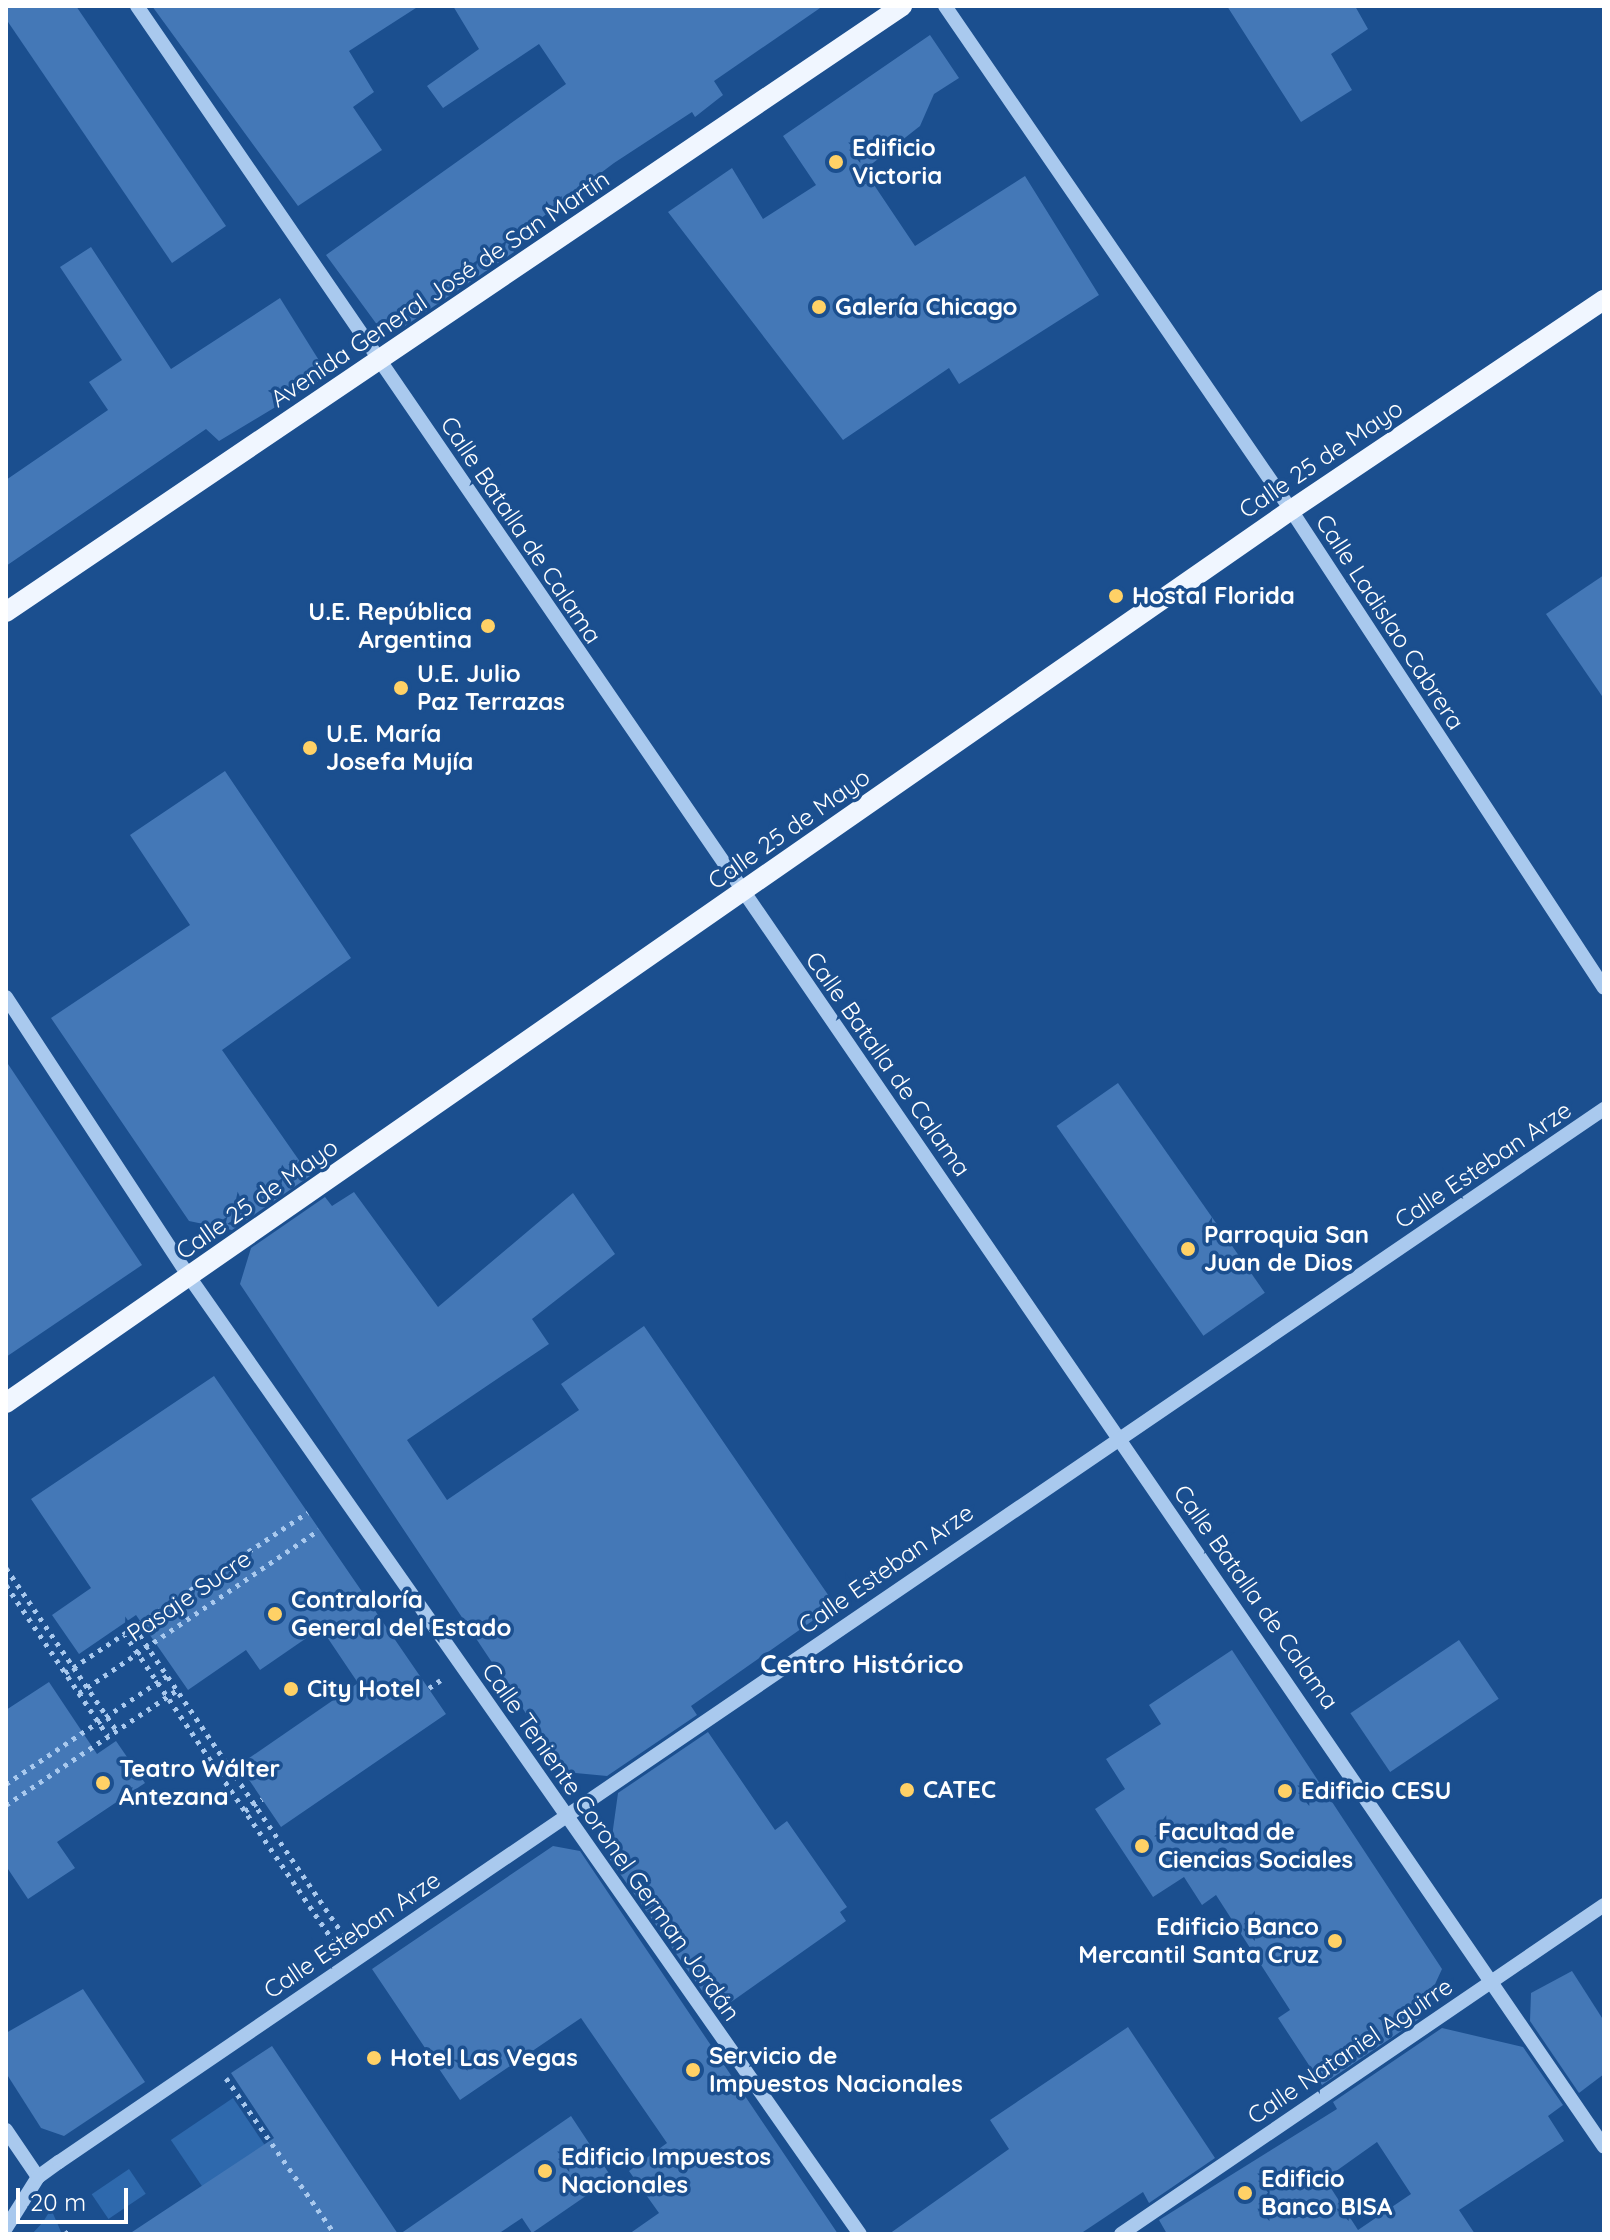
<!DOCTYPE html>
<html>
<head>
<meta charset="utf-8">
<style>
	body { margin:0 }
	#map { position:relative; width:1610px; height:2240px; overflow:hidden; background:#1b4f8f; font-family:Quicksand,sans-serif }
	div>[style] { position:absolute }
	.green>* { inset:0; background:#2e69ad; transform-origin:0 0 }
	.building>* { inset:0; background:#4478b7; transform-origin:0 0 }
	.path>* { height:5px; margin-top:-2.5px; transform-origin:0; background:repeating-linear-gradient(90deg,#a9c9ee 0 4px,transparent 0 10px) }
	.minor>* { height:14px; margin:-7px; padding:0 7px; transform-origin:7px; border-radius:7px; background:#a9c9ee }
	.major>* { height:20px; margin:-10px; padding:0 10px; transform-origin:10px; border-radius:10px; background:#f0f6ff }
	.dots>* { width:22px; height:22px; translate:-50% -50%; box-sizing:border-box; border:4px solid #1b4f8f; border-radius:50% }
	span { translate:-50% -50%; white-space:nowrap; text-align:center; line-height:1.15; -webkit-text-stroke:7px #1b4f8f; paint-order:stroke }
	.poi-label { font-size:24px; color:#fff; font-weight:700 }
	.left { translate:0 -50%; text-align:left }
	.right { translate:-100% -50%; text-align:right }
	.street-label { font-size:24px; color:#fff }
	.neighbourhood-label { font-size:26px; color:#fff; font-weight:700 }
	.frame { position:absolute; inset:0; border:8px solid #fff; pointer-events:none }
	.scale { position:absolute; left:16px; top:2188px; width:112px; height:36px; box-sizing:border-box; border:4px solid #fff; border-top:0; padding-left:10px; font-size:24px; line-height:28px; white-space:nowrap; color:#fff; -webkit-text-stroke:6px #1b4f8f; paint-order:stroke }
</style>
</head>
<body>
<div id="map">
	<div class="green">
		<div style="left:233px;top:2098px;width:57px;height:75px;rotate:56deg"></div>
		<div style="left:129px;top:2169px;width:30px;height:45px;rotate:56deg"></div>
		<div style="clip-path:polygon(51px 2209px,62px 2234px,32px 2234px,43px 2222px)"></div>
	</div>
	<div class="building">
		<div style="clip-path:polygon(6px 6px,76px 6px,226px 226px,172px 263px,6px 19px)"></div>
		<div style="clip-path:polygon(152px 6px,419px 6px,349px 51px,374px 92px,353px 107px,382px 150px,298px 206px)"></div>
		<div style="clip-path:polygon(453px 6px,823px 6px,714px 81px,723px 95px,695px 117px,692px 112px,614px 163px,508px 243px,514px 252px,399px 330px,378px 326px,326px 255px,566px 84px,539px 44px,443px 108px,427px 86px,479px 49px)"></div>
		<div style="clip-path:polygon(1227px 6px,1355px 6px,1368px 29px,1331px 54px,1352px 90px,1301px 122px)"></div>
		<div style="clip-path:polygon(930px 35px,959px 78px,934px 94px,920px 126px,864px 170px,915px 246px,1025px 176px,1099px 295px,959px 384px,949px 368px,843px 440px,668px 212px,732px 168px,763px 219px,816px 185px,783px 136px)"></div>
		<div style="clip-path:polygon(91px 247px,171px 369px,280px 298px,320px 362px,322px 379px,219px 441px,206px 429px,6px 566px,6px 480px,108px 410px,89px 382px,122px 360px,60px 267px)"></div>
		<div style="clip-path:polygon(1604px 575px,1604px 699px,1546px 614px)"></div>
		<div style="clip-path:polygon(225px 771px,351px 958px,222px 1050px,310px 1176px,232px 1230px,189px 1221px,51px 1018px,190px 925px,130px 835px)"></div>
		<div style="clip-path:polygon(6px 1061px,142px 1265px,6px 1357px)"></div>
		<div style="left:1118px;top:1083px;width:256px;height:75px;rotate:55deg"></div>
		<div style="clip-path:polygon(354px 1192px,438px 1307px,573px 1193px,615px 1254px,532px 1319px,549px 1344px,407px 1440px,447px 1500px,579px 1410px,561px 1384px,644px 1326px,835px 1605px,691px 1706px,697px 1715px,607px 1776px,565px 1772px,240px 1284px,251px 1248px,325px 1197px,332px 1206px)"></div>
		<div style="clip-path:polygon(214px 1376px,446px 1714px,281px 1827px,239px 1765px,358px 1683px,321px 1628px,260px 1670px,246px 1650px,188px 1690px,136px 1615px,79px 1654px,52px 1615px,91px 1588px,31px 1499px)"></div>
		<div style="left:1459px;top:1640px;width:71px;height:131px;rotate:56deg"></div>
		<div style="clip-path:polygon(1232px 1650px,1442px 1969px,1419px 2019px,1322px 2085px,1278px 2018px,1290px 2010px,1216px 1895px,1202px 1905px,1184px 1877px,1153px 1897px,1095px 1809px,1125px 1789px,1106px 1759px,1161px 1724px,1149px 1705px)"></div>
		<div style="clip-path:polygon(49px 1682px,97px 1754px,116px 1741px,145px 1783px,57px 1842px,75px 1868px,28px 1899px,6px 1866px,6px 1710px)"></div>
		<div style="clip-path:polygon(708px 1732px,775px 1830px,787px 1821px,847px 1907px,840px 1912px,846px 1921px,717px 2012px,609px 1858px,618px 1793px)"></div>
		<div style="clip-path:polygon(553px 1846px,580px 1851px,838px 2234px,629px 2234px,659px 2213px,629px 2171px,667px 2143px,581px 2018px,460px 2100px,372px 1969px)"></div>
		<div style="clip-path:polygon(1572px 1971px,1604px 2021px,1604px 2074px,1579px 2093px,1530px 2021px,1531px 1993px)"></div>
		<div style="clip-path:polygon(83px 1989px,145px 2082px,64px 2136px,41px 2128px,6px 2073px,6px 2033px)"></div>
		<div style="clip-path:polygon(1128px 2027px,1215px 2158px,1149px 2203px,1143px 2192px,1080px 2234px,889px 2234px,1009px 2149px,990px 2120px)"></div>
		<div style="clip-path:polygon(evenodd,1442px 2028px,1523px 2047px,1563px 2105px,1548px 2116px,1564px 2141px,1459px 2210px,1475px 2234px,1167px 2234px,1159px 2220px,1337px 2109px,1333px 2102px,1442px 2028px,1377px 2142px,1411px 2194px,1358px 2230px,1325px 2179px,1377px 2142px)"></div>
		<div style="clip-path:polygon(272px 2046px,398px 2234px,129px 2234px,274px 2138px,231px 2073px)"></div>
		<div style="clip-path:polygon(571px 2116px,612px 2178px,532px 2233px,522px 2218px,498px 2234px,400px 2234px)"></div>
	</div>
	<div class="path">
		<div style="left:6px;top:1568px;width:196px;rotate:55.8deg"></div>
		<div style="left:6px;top:1585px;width:182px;rotate:56deg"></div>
		<div style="left:134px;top:1627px;width:375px;rotate:55.8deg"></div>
		<div style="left:124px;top:1633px;width:376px;rotate:55.8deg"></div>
		<div style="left:65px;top:1673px;width:291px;rotate:-33.5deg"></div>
		<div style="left:429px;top:1688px;width:14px;rotate:-34deg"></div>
		<div style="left:79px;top:1693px;width:290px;rotate:-34.2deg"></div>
		<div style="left:6px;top:1784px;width:194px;rotate:-33.9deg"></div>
		<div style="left:6px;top:1805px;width:206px;rotate:-33.9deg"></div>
		<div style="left:245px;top:1811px;width:21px;rotate:-35deg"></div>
		<div style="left:226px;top:2078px;width:190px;rotate:55.1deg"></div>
		<div style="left:65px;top:2234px;width:5px;rotate:-37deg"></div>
	</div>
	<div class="minor">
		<div style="left:137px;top:6px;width:2595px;rotate:55.58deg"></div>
		<div style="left:945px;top:6px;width:611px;rotate:55.53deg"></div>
		<div style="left:1291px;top:510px;width:571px;rotate:56.78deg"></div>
		<div style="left:6px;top:997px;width:336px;rotate:56.8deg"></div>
		<div style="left:190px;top:1278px;width:1167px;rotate:54.98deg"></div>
		<div style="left:6px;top:2130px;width:57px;rotate:55.8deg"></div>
		<div style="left:6px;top:2228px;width:60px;rotate:-57.9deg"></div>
		<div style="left:38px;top:2177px;width:26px;rotate:-36deg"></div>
		<div style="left:59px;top:2162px;width:1870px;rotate:-34.28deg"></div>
		<div style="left:1121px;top:2234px;width:584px;rotate:-34.26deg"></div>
	</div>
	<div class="major">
		<div style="left:6px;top:612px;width:1082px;rotate:-34.07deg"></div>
		<div style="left:6px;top:1403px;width:1565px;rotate:-34.8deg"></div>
		<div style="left:1291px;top:510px;width:377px;rotate:-33.9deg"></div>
	</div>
	<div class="dots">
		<div style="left:836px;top:162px;background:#ffd166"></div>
		<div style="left:819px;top:307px;background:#ffd166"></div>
		<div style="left:1116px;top:596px;background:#ffd166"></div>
		<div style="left:488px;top:626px;background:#ffd166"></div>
		<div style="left:401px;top:688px;background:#ffd166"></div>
		<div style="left:310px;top:748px;background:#ffd166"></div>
		<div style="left:1188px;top:1249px;background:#ffd166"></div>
		<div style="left:275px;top:1614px;background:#ffd166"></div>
		<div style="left:291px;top:1689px;background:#ffd166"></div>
		<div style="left:103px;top:1783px;background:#ffd166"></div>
		<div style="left:907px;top:1790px;background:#ffd166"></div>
		<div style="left:1285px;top:1791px;background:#ffd166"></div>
		<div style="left:1142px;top:1846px;background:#ffd166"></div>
		<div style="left:1335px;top:1941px;background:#ffd166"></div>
		<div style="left:374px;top:2058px;background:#ffd166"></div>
		<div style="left:693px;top:2070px;background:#ffd166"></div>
		<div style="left:545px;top:2171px;background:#ffd166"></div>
		<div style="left:1245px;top:2193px;background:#ffd166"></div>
	</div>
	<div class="poi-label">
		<span class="left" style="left:852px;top:162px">Edificio<br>Victoria</span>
		<span class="left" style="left:835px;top:307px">Galería Chicago</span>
		<span class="left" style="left:1132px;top:596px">Hostal Florida</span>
		<span class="right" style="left:472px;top:626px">U.E. República<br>Argentina</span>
		<span class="left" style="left:417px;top:688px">U.E. Julio<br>Paz Terrazas</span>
		<span class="left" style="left:326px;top:748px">U.E. María<br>Josefa Mujía</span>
		<span class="left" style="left:1204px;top:1249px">Parroquia San<br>Juan de Dios</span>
		<span class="left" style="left:291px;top:1614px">Contraloría<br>General del Estado</span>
		<span class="left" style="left:307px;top:1689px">City Hotel</span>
		<span class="left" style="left:119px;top:1783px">Teatro Wálter<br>Antezana</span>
		<span class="left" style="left:923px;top:1790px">CATEC</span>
		<span class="left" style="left:1301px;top:1791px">Edificio CESU</span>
		<span class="left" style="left:1158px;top:1846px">Facultad de<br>Ciencias Sociales</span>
		<span class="right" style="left:1319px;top:1941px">Edificio Banco<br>Mercantil Santa Cruz</span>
		<span class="left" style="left:709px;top:2070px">Servicio de<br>Impuestos Nacionales</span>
		<span class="left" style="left:390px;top:2058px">Hotel Las Vegas</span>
		<span class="left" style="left:561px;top:2171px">Edificio Impuestos<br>Nacionales</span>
		<span class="left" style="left:1261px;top:2193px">Edificio<br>Banco BISA</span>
	</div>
	<div class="street-label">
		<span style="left:440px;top:289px;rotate:-34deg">Avenida General José de San Martín</span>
		<span style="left:1321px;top:459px;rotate:-34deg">Calle 25 de Mayo</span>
		<span style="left:521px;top:530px;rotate:56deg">Calle Batalla de Calama</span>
		<span style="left:1390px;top:622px;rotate:57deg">Calle Ladislao Cabrera</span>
		<span style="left:789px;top:829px;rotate:-35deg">Calle 25 de Mayo</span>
		<span style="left:888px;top:1064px;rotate:55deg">Calle Batalla de Calama</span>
		<span style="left:1483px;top:1165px;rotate:-34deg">Calle Esteban Arze</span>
		<span style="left:257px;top:1199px;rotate:-35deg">Calle 25 de Mayo</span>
		<span style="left:886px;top:1569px;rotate:-35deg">Calle Esteban Arze</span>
		<span style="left:189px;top:1596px;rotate:-34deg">Pasaje Sucre</span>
		<span style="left:1256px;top:1597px;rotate:55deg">Calle Batalla de Calama</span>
		<span style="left:611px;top:1842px;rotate:55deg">Calle Teniente Coronel German Jordán</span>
		<span style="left:352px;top:1935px;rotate:-34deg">Calle Esteban Arze</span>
		<span style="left:1350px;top:2051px;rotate:-34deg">Calle Nataniel Aguirre</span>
	</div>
	<div class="neighbourhood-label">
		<span style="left:862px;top:1664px">Centro Histórico</span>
	</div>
	<div class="frame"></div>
	<div class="scale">20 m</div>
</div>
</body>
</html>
